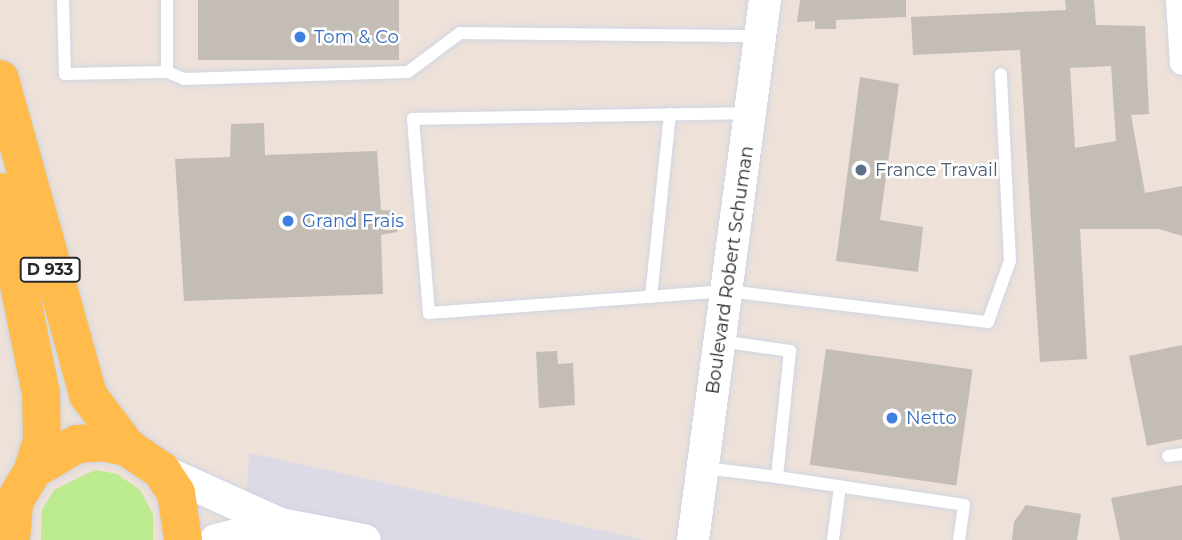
<!DOCTYPE html>
<html>
<head>
<meta charset="utf-8">
<style>
	body { margin:0 }
	#map { position:relative; width:1182px; height:540px; overflow:hidden; background:#ede1d9; font-family:Montserrat,sans-serif }
	div>[style] { position:absolute }
	.industrial>* { inset:0; background:#dcdae4 }
	.green>* { inset:0; background:#bbea8f }
	.building>* { inset:0; background:#c4bdb5; transform-origin:0 0 }
	.roads { filter:drop-shadow(0 0 2px #ced5e4) drop-shadow(0 0 2px #ced5e4) }
	.service>* { height:12px; margin:-6px; padding:0 6px; transform-origin:6px; border-radius:6px; background:#fff }
	.minor>* { height:24px; margin:-12px; padding:0 12px; transform-origin:12px; border-radius:12px; background:#fff }
	.tertiary>* { height:32px; margin:-16px; padding:0 16px; transform-origin:16px; border-radius:16px; background:#fff }
	.primary>* { height:38px; margin:-19px; padding:0 19px; transform-origin:19px; border-radius:19px; background:#ffbc4c }
	.dots>* { width:19px; height:19px; translate:-50% -50%; box-sizing:border-box; border:4px solid #fff; border-radius:50% }
	span { translate:-50% -50%; white-space:nowrap; text-align:center; line-height:1.15; -webkit-text-stroke:5px #fff; paint-order:stroke }
	.shield-label span { padding:2px 5px; background:#fff; border:2px solid; border-radius:5px; -webkit-text-stroke-width:0 }
	.shield-label { font-size:16px; color:#292929; font-weight:700 }
	.shop-label { font-size:18px; color:#366cbe }
	.left { translate:0 -50%; text-align:left }
	.service-label { font-size:18px; color:#4e5e75 }
	.street-label { font-size:18px; color:#292929 }
</style>
</head>
<body>
<div id="map">
	<div class="industrial">
		<div style="clip-path:polygon(249px 453px,645px 540px,245px 540px)"></div>
	</div>
	<div class="green">
		<div style="clip-path:polygon(95px 470px,117px 474px,140px 490px,153px 514px,153px 540px,41px 540px,42px 510px,54px 490px)"></div>
	</div>
	<div class="building">
		<div style="left:198px;top:0;width:201px;height:60px"></div>
		<div style="clip-path:polygon(800px 0,906px 0,906px 17px,836px 20px,836px 29px,815px 29px,815px 21px,797px 22px)"></div>
		<div style="clip-path:polygon(evenodd,1065px 0,1094px 0,1096px 25px,1145px 26px,1149px 114px,1131px 115px,1145px 193px,1182px 186px,1182px 236px,1159px 229px,1080px 229px,1087px 359px,1040px 362px,1020px 50px,913px 55px,911px 17px,1066px 10px,1065px 0,1111px 66px,1116px 141px,1075px 148px,1070px 68px,1111px 66px)"></div>
		<div style="clip-path:polygon(860px 77px,899px 84px,880px 220px,923px 227px,918px 272px,836px 261px)"></div>
		<div style="clip-path:polygon(264px 123px,265px 155px,377px 151px,381px 210px,396px 211px,397px 232px,381px 235px,383px 294px,184px 301px,175px 159px,230px 157px,231px 124px)"></div>
		<div style="clip-path:polygon(1182px 345px,1182px 439px,1147px 446px,1129px 356px)"></div>
		<div style="left:826px;top:349px;width:148px;height:117px;rotate:8deg"></div>
		<div style="clip-path:polygon(557px 351px,558px 364px,573px 363px,575px 405px,539px 408px,536px 352px)"></div>
		<div style="clip-path:polygon(1182px 485px,1182px 540px,1120px 540px,1111px 498px)"></div>
		<div style="clip-path:polygon(1026px 505px,1081px 514px,1077px 540px,1012px 540px,1014px 522px)"></div>
	</div>
	<div class="roads">
		<div class="service">
			<div style="left:63px;top:0;width:74px;rotate:88.5deg"></div>
			<div style="left:65px;top:74px;width:102px;rotate:-1.1deg"></div>
			<div style="left:167px;top:72px;width:72px;rotate:-90deg"></div>
			<div style="left:167px;top:72px;width:18px;rotate:22deg"></div>
			<div style="left:184px;top:79px;width:224px;rotate:-1.8deg"></div>
			<div style="left:408px;top:72px;width:65px;rotate:-36.9deg"></div>
			<div style="left:460px;top:33px;width:298px;rotate:0.6deg"></div>
			<div style="left:749px;top:113px;width:336px;rotate:179deg"></div>
			<div style="left:413px;top:119px;width:195px;rotate:85.3deg"></div>
			<div style="left:429px;top:313px;width:299px;rotate:-4.2deg"></div>
			<div style="left:727px;top:291px;width:263px;rotate:6.8deg"></div>
			<div style="left:988px;top:322px;width:65px;rotate:-70.2deg"></div>
			<div style="left:1010px;top:261px;width:187px;rotate:-92.8deg"></div>
			<div style="left:651px;top:297px;width:184px;rotate:-84.1deg"></div>
			<div style="left:720px;top:341px;width:71px;rotate:8.1deg"></div>
			<div style="left:790px;top:351px;width:127px;rotate:95.9deg"></div>
			<div style="left:777px;top:477px;width:189px;rotate:8.5deg"></div>
			<div style="left:964px;top:505px;width:35px;rotate:98deg"></div>
			<div style="left:1168px;top:456px;width:14px;rotate:-8deg"></div>
			<div style="left:705px;top:468px;width:73px;rotate:7.1deg"></div>
			<div style="left:833px;top:540px;width:54px;rotate:-82.6deg"></div>
		</div>
		<div class="minor">
			<div style="left:1178px;top:0;width:63px;rotate:86.4deg"></div>
		</div>
		<div class="tertiary">
			<div style="left:161px;top:470px;width:131px;rotate:24.4deg"></div>
			<div style="left:280px;top:524px;width:86px;rotate:10.8deg"></div>
			<div style="left:216px;top:540px;width:66px;rotate:-14deg"></div>
			<div style="left:693px;top:540px;width:545px;rotate:-82.41deg"></div>
		</div>
		<div class="primary">
			<div style="left:0;top:79px;width:328px;rotate:74.4deg"></div>
			<div style="left:88px;top:395px;width:66px;rotate:53deg"></div>
			<div style="left:0;top:192px;width:205px;rotate:78.5deg"></div>
			<div style="left:41px;top:393px;width:47px;rotate:88.8deg"></div>
			<div style="left:42px;top:440px;width:31px;rotate:107deg"></div>
			<div style="left:11px;top:540px;width:38px;rotate:-85deg"></div>
			<div style="left:14px;top:502px;width:37px;rotate:-59deg"></div>
			<div style="left:33px;top:470px;width:51px;rotate:-30.6deg"></div>
			<div style="left:77px;top:444px;width:26px;rotate:-4deg"></div>
			<div style="left:103px;top:442px;width:26px;rotate:13deg"></div>
			<div style="left:128px;top:448px;width:40px;rotate:34deg"></div>
			<div style="left:161px;top:470px;width:27px;rotate:57deg"></div>
			<div style="left:176px;top:493px;width:48px;rotate:81.5deg"></div>
		</div>
	</div>
	<div class="dots">
		<div style="left:300px;top:37px;background:#3f7fe0"></div>
		<div style="left:861px;top:170px;background:#5c6f8a"></div>
		<div style="left:288px;top:221px;background:#3f7fe0"></div>
		<div style="left:892px;top:418px;background:#3f7fe0"></div>
	</div>
	<div class="shield-label">
		<span style="left:50px;top:270px">D 933</span>
	</div>
	<div class="shop-label">
		<span class="left" style="left:314px;top:37px">Tom &amp; Co</span>
		<span class="left" style="left:302px;top:221px">Grand Frais</span>
		<span class="left" style="left:906px;top:418px">Netto</span>
	</div>
	<div class="service-label">
		<span class="left" style="left:875px;top:170px">France Travail</span>
	</div>
	<div class="street-label">
		<span style="left:730px;top:270px;rotate:-82deg">Boulevard Robert Schuman</span>
	</div>
</div>
</body>
</html>
